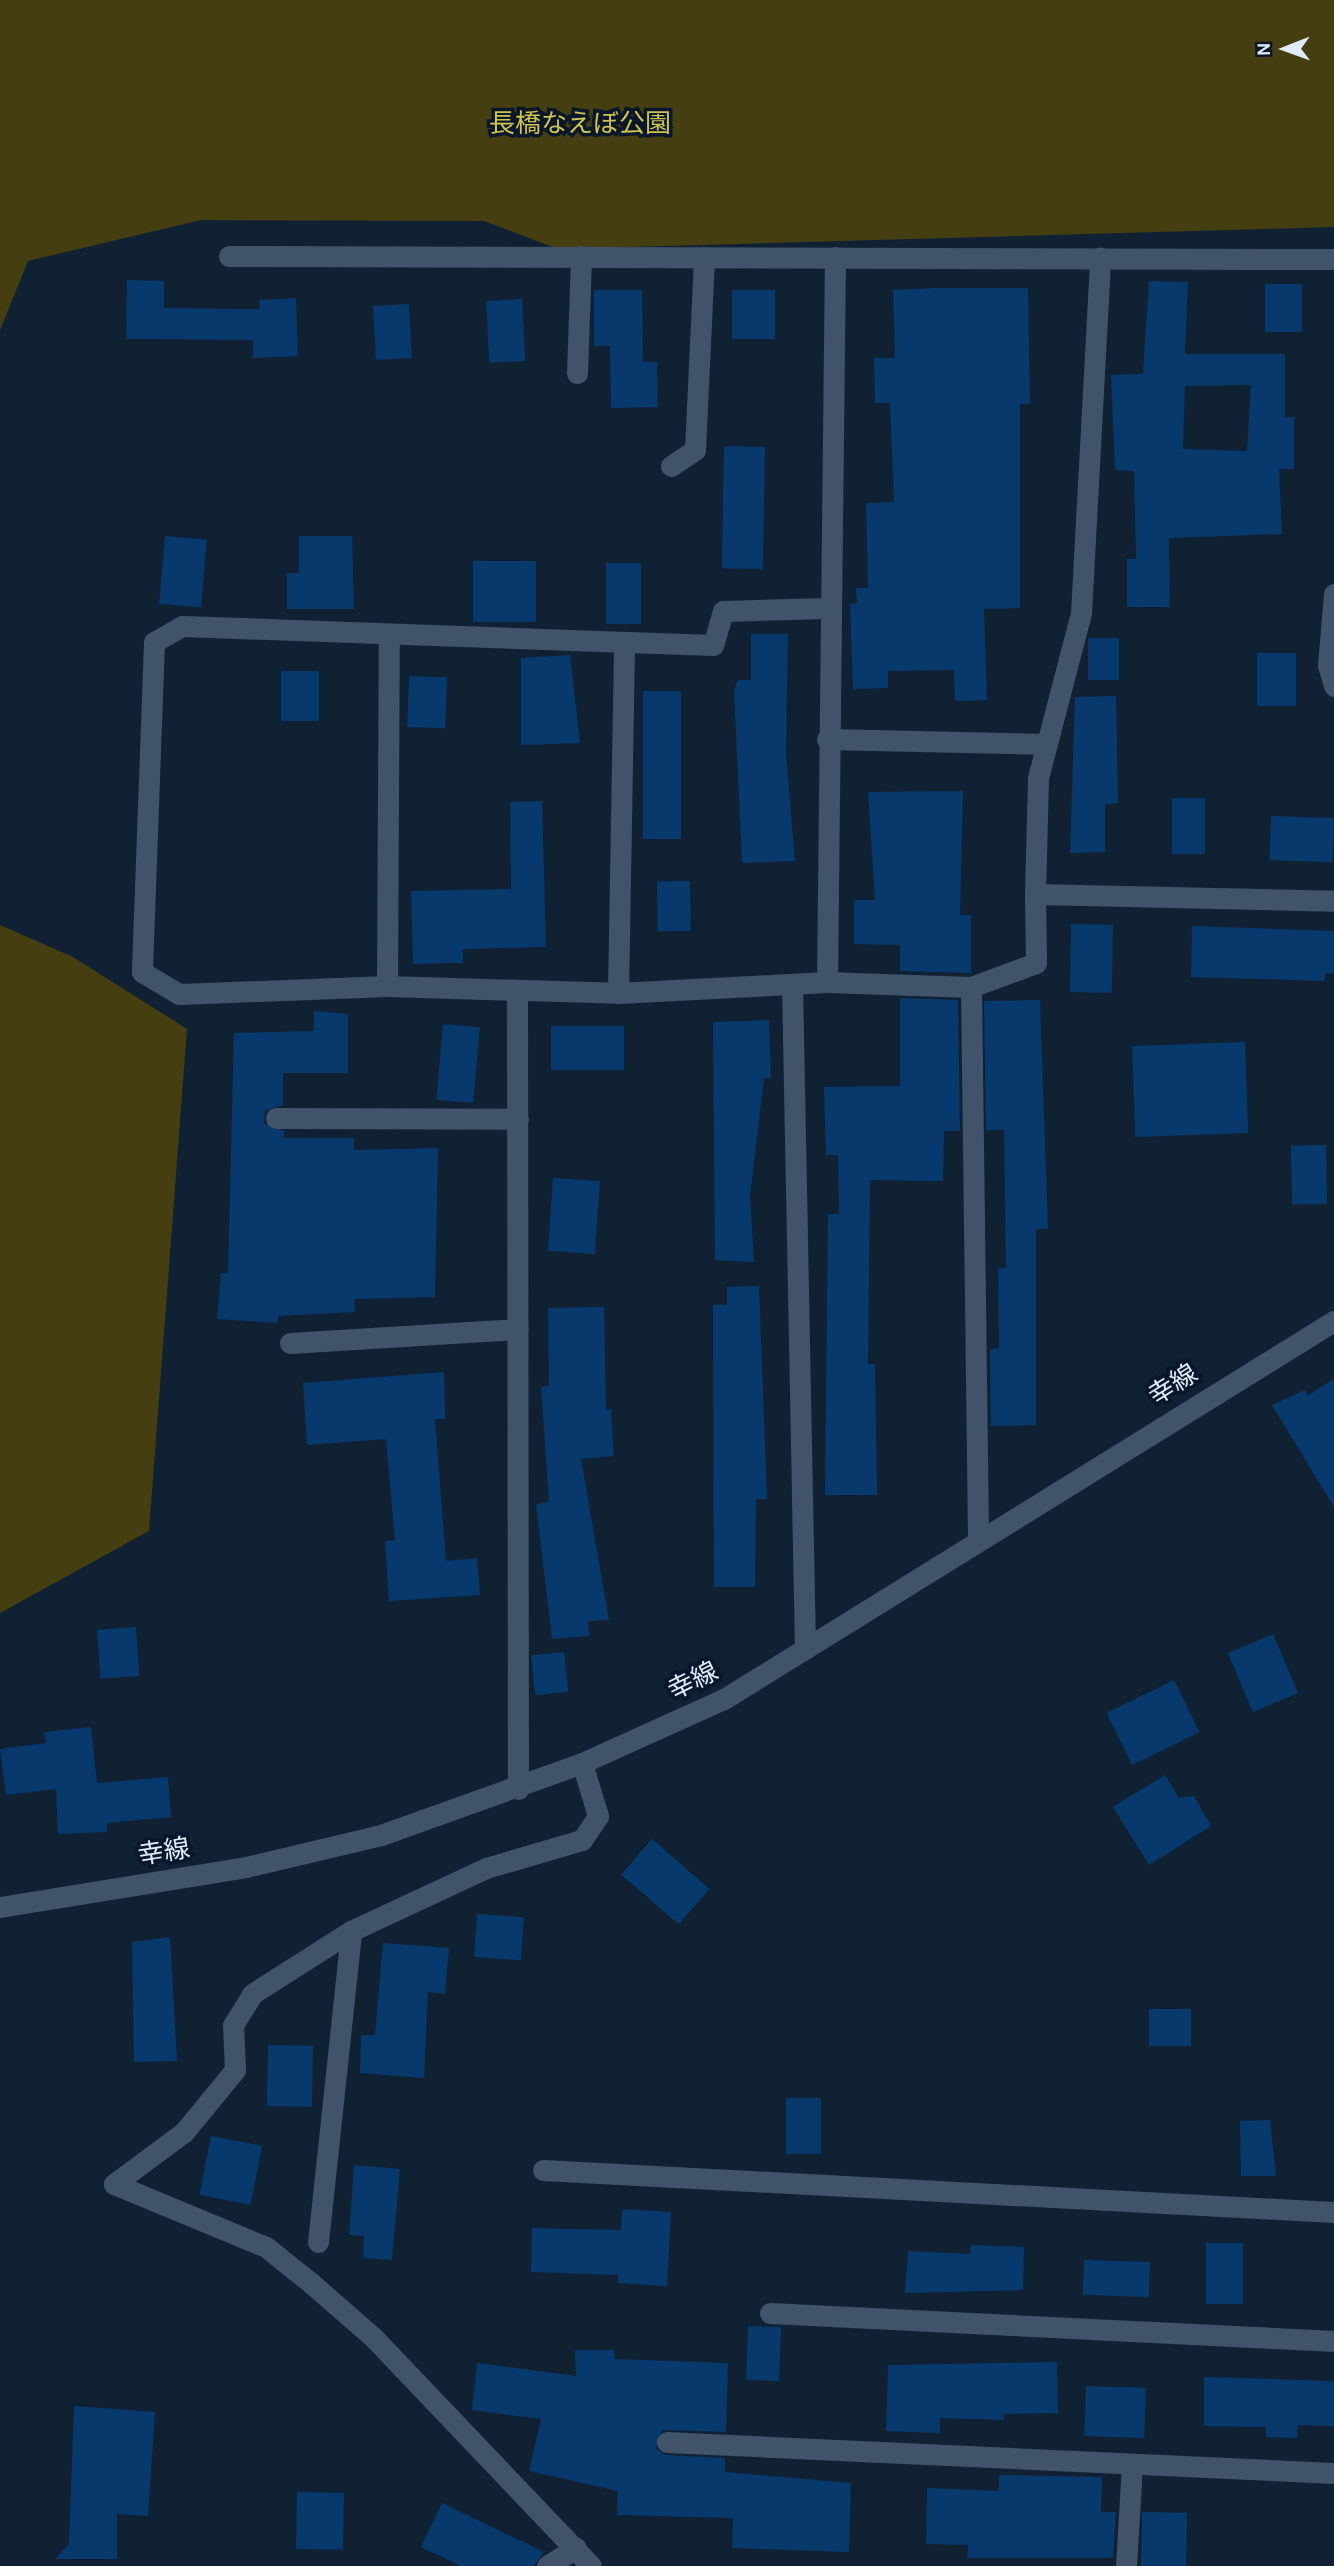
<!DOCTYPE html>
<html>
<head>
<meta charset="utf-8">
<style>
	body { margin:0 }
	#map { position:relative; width:1334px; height:2566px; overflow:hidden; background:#112134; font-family:Karla,"Noto Sans JP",sans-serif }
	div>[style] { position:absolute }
	.green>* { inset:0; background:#443e11 }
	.building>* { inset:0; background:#07396d; transform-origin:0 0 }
	.minor>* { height:21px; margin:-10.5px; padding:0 10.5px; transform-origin:10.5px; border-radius:10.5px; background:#40536b }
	span { translate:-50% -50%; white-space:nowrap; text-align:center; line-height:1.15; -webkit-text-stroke:7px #08172a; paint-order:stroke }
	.park-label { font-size:26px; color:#cfc251 }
	.street-label { font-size:26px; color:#e1ecfa }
	.north { position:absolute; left:1250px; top:14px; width:70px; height:70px; -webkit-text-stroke:5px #08172a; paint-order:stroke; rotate:269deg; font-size:19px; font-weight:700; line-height:28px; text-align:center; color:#e1ecfa }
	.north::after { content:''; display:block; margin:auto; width:24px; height:32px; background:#e1ecfa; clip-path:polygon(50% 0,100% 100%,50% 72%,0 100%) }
</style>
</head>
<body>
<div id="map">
	<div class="green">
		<div style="clip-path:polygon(0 0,1334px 0,1334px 227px,558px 249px,484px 221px,201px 220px,28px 261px,0 330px)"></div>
		<div style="clip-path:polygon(0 925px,73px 957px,187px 1029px,149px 1531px,0 1613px)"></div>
	</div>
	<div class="building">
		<div style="clip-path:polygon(127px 280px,164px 281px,164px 308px,260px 309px,259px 300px,296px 298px,298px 356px,253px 358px,253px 340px,126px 339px)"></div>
		<div style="clip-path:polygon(evenodd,1149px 281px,1188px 282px,1185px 354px,1285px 354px,1285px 417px,1294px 417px,1294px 469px,1279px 469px,1282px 534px,1169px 538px,1170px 607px,1127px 607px,1127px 559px,1136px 559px,1134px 471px,1115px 470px,1111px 375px,1143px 374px,1149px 281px,1251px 385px,1247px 451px,1183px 449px,1185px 386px,1251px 385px)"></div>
		<div style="left:1265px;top:284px;width:37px;height:48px"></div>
		<div style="clip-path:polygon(936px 288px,1028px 288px,1030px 404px,1020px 404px,1020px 608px,984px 609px,987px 700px,955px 701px,954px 670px,888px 671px,888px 688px,853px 689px,850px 604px,857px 603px,856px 588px,868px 588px,866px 503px,894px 502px,890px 403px,875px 403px,874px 358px,895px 358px,893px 290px)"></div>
		<div style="clip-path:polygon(594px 290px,642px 290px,643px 362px,657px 362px,658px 407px,611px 408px,610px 346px,594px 346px)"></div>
		<div style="left:775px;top:290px;width:49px;height:43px;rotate:90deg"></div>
		<div style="left:522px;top:299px;width:62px;height:36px;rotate:87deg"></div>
		<div style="left:409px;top:304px;width:54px;height:36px;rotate:87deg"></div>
		<div style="left:765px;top:447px;width:122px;height:41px;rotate:91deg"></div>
		<div style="left:165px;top:536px;width:42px;height:68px;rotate:5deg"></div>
		<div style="clip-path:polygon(299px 536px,352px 536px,354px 609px,287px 609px,287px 573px,299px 573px)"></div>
		<div style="left:473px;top:561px;width:63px;height:61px"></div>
		<div style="left:606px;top:563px;width:35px;height:61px"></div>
		<div style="clip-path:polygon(751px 634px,788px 634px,786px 753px,795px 861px,742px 863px,734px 690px,738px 680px,751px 680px)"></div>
		<div style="left:1088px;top:638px;width:31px;height:42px"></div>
		<div style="left:1257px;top:653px;width:39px;height:53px"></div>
		<div style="clip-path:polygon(570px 655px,580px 743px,521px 745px,521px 658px)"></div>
		<div style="left:281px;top:671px;width:38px;height:50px"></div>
		<div style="left:409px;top:676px;width:38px;height:51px;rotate:2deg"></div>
		<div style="left:681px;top:691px;width:148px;height:38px;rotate:90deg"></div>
		<div style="clip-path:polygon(1116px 696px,1118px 803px,1105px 804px,1105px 852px,1070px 853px,1075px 697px)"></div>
		<div style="clip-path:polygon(963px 791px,960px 915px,971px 915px,971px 973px,900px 971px,900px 945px,854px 944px,854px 900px,875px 900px,868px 792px)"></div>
		<div style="left:1172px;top:798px;width:33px;height:56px"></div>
		<div style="clip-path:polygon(542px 801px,546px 947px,463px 949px,463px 963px,413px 964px,411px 891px,511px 889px,510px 802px)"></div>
		<div style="left:1271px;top:816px;width:63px;height:44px;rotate:2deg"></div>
		<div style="left:690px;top:881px;width:50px;height:33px;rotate:89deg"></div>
		<div style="left:1071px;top:924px;width:42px;height:68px;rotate:1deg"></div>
		<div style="clip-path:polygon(1192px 926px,1334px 931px,1334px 974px,1325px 973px,1325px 981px,1191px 977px)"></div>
		<div style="clip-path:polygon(900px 998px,958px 1000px,960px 1131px,944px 1131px,943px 1181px,870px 1180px,868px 1364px,875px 1364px,877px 1495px,825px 1495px,828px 1214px,839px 1214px,838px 1155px,826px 1155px,824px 1087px,900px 1086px)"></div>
		<div style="clip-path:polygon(1040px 1000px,1048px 1229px,1036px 1229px,1036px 1425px,991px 1426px,990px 1349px,999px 1348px,998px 1268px,1006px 1268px,1004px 1130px,986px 1130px,984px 1001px)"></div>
		<div style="clip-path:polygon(314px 1011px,348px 1014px,348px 1073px,283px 1073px,283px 1105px,265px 1111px,264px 1124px,284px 1131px,284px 1138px,354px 1138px,354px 1150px,438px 1148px,435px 1297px,354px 1299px,355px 1312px,278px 1316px,277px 1323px,217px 1319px,221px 1273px,228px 1273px,234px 1033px,314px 1031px)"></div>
		<div style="clip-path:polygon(769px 1020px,771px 1078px,764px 1078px,750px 1196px,754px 1262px,715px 1260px,713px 1022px)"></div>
		<div style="left:443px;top:1024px;width:37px;height:76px;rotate:5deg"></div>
		<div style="left:551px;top:1026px;width:73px;height:44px"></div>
		<div style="left:1245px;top:1042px;width:91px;height:113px;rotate:88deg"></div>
		<div style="left:1326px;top:1145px;width:59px;height:35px;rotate:89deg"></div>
		<div style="left:553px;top:1178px;width:47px;height:73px;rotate:4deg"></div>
		<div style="clip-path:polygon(759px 1286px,767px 1499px,756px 1499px,755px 1587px,714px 1587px,713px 1305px,727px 1305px,727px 1287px)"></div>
		<div style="clip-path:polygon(604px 1307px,606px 1410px,611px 1409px,614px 1456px,581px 1459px,609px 1620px,588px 1621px,589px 1636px,552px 1639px,536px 1504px,549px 1502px,541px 1387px,549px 1386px,548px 1308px)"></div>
		<div style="clip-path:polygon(444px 1372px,445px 1419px,435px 1419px,446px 1561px,477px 1558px,480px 1595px,389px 1601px,385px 1541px,395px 1540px,386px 1439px,307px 1445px,303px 1383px)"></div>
		<div style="clip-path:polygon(1334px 1379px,1334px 1507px,1272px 1405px,1305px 1390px,1307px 1396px)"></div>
		<div style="left:136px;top:1627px;width:49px;height:39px;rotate:86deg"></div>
		<div style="left:1273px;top:1634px;width:64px;height:49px;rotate:67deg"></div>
		<div style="left:564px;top:1652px;width:40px;height:33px;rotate:84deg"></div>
		<div style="left:1174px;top:1680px;width:58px;height:75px;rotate:64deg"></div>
		<div style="clip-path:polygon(91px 1727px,97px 1783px,168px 1777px,171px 1817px,107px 1823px,107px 1832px,58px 1834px,56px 1789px,6px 1795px,0 1749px,46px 1743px,44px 1732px)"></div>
		<div style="clip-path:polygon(1165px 1775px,1179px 1798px,1194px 1796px,1211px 1826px,1149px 1865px,1113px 1807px)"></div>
		<div style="left:652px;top:1839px;width:76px;height:47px;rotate:41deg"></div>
		<div style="left:477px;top:1914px;width:47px;height:43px;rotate:4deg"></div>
		<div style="clip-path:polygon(170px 1937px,177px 2061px,134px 2062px,132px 1942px)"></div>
		<div style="clip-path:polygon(383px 1943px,449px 1948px,445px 1994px,428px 1992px,424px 2078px,360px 2073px,361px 2035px,375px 2035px)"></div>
		<div style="left:1191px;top:2009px;width:37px;height:42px;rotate:90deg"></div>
		<div style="left:268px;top:2045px;width:45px;height:61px;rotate:1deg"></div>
		<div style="left:786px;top:2098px;width:35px;height:56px"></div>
		<div style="clip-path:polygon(1270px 2120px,1276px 2176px,1241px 2176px,1240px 2121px)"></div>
		<div style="left:211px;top:2136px;width:52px;height:60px;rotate:11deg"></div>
		<div style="clip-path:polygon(354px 2165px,400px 2169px,392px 2260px,363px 2258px,364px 2236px,349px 2235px)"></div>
		<div style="clip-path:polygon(622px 2209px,671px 2212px,667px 2286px,618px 2283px,618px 2275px,531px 2272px,532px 2228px,621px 2230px)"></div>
		<div style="left:1206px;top:2243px;width:37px;height:61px"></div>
		<div style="clip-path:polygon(971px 2245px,1024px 2247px,1023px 2290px,905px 2293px,908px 2251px,970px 2254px)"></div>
		<div style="left:1150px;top:2262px;width:35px;height:66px;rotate:92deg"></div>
		<div style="left:748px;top:2326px;width:33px;height:54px;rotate:2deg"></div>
		<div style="clip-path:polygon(575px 2350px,614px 2350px,614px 2359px,728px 2363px,726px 2432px,662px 2430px,656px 2449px,666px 2455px,725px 2458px,725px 2472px,851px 2483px,849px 2552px,732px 2548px,733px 2518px,617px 2515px,618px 2491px,529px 2471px,541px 2419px,472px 2410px,477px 2363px,576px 2376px)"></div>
		<div style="clip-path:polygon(1057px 2362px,1058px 2413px,1004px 2414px,1004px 2420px,940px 2418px,940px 2433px,886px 2431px,888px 2365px)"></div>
		<div style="clip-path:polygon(1204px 2377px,1334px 2381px,1334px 2426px,1298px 2425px,1297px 2438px,1266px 2437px,1266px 2427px,1204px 2426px)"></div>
		<div style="left:1086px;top:2386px;width:60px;height:50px;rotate:2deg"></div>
		<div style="clip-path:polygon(74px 2406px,155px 2412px,148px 2516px,117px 2514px,117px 2559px,55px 2559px,69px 2544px)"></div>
		<div style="clip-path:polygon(999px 2475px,1102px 2477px,1101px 2512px,1116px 2512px,1113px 2558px,967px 2558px,968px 2545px,926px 2544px,927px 2488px,999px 2491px)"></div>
		<div style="left:297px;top:2492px;width:47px;height:57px;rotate:1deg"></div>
		<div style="clip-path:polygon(442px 2503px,544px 2552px,534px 2566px,461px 2566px,421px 2547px)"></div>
		<div style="left:1142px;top:2512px;width:45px;height:54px;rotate:1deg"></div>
	</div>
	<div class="minor">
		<div style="left:229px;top:256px;width:1105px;rotate:0.16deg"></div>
		<div style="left:577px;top:373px;width:117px;rotate:-88deg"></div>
		<div style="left:671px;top:466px;width:29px;rotate:-34deg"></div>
		<div style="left:695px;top:450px;width:193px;rotate:-87.3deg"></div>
		<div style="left:1334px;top:594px;width:71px;rotate:94.8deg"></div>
		<div style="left:1328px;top:665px;width:22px;rotate:74deg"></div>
		<div style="left:828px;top:608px;width:105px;rotate:178.4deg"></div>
		<div style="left:723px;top:611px;width:35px;rotate:106deg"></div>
		<div style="left:713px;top:645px;width:531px;rotate:-177.95deg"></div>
		<div style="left:182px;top:626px;width:32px;rotate:150deg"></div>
		<div style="left:154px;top:642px;width:330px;rotate:92.1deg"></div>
		<div style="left:142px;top:972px;width:43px;rotate:30.7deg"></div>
		<div style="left:179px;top:994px;width:208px;rotate:-2.2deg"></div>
		<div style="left:387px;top:986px;width:231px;rotate:1.7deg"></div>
		<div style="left:618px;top:993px;width:209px;rotate:-3deg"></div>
		<div style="left:827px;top:982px;width:144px;rotate:2deg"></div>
		<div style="left:971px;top:987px;width:69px;rotate:-20.3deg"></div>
		<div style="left:1036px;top:963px;width:69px;rotate:-90.8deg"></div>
		<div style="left:1035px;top:894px;width:299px;rotate:1.3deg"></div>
		<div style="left:827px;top:739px;width:220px;rotate:1.3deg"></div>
		<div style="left:1035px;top:894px;width:116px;rotate:-88.5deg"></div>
		<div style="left:1038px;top:778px;width:171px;rotate:-75.4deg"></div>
		<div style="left:1081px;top:613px;width:356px;rotate:-86.9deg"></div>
		<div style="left:827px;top:982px;width:725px;rotate:-89.37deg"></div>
		<div style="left:792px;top:984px;width:665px;rotate:88.88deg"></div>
		<div style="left:387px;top:986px;width:352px;rotate:-89.7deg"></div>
		<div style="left:971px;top:987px;width:553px;rotate:89.27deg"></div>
		<div style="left:517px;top:992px;width:797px;rotate:89.93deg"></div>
		<div style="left:618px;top:993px;width:349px;rotate:-89deg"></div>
		<div style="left:276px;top:1118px;width:242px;rotate:0.2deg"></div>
		<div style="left:290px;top:1343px;width:228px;rotate:-3.5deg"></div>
		<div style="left:0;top:1907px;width:249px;rotate:-9.2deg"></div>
		<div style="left:246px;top:1867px;width:139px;rotate:-13.3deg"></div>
		<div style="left:381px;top:1835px;width:214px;rotate:-19.7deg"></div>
		<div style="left:582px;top:1763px;width:156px;rotate:-24.3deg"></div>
		<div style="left:724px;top:1699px;width:718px;rotate:-31.79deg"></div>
		<div style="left:543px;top:2170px;width:792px;rotate:3.04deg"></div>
		<div style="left:114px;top:2184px;width:87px;rotate:-36.6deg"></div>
		<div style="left:184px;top:2132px;width:80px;rotate:-50.6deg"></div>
		<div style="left:235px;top:2070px;width:45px;rotate:-92.5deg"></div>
		<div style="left:233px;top:2025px;width:36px;rotate:-58deg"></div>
		<div style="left:252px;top:1994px;width:117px;rotate:-32.5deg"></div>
		<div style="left:351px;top:1931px;width:149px;rotate:-25deg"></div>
		<div style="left:486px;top:1868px;width:100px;rotate:-16.3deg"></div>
		<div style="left:582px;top:1840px;width:29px;rotate:-56deg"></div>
		<div style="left:598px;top:1816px;width:55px;rotate:-106.8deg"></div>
		<div style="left:114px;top:2184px;width:165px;rotate:22.5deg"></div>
		<div style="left:266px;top:2247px;width:58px;rotate:38.7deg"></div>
		<div style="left:311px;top:2283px;width:82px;rotate:41.1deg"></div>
		<div style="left:373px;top:2337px;width:316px;rotate:46.4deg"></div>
		<div style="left:318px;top:2242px;width:313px;rotate:-83.9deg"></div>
		<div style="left:770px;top:2313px;width:565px;rotate:2.84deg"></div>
		<div style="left:667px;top:2442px;width:668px;rotate:2.66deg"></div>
		<div style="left:547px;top:2566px;width:34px;rotate:-32deg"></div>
		<div style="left:1126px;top:2566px;width:100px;rotate:-86.6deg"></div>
	</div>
	<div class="park-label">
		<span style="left:580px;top:124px">長橋なえぼ公園</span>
	</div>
	<div class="street-label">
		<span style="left:1173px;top:1385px;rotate:-32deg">幸線</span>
		<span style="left:693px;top:1681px;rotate:-26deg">幸線</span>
		<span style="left:164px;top:1852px;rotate:-9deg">幸線</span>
	</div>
	<div class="north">N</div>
</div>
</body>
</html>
